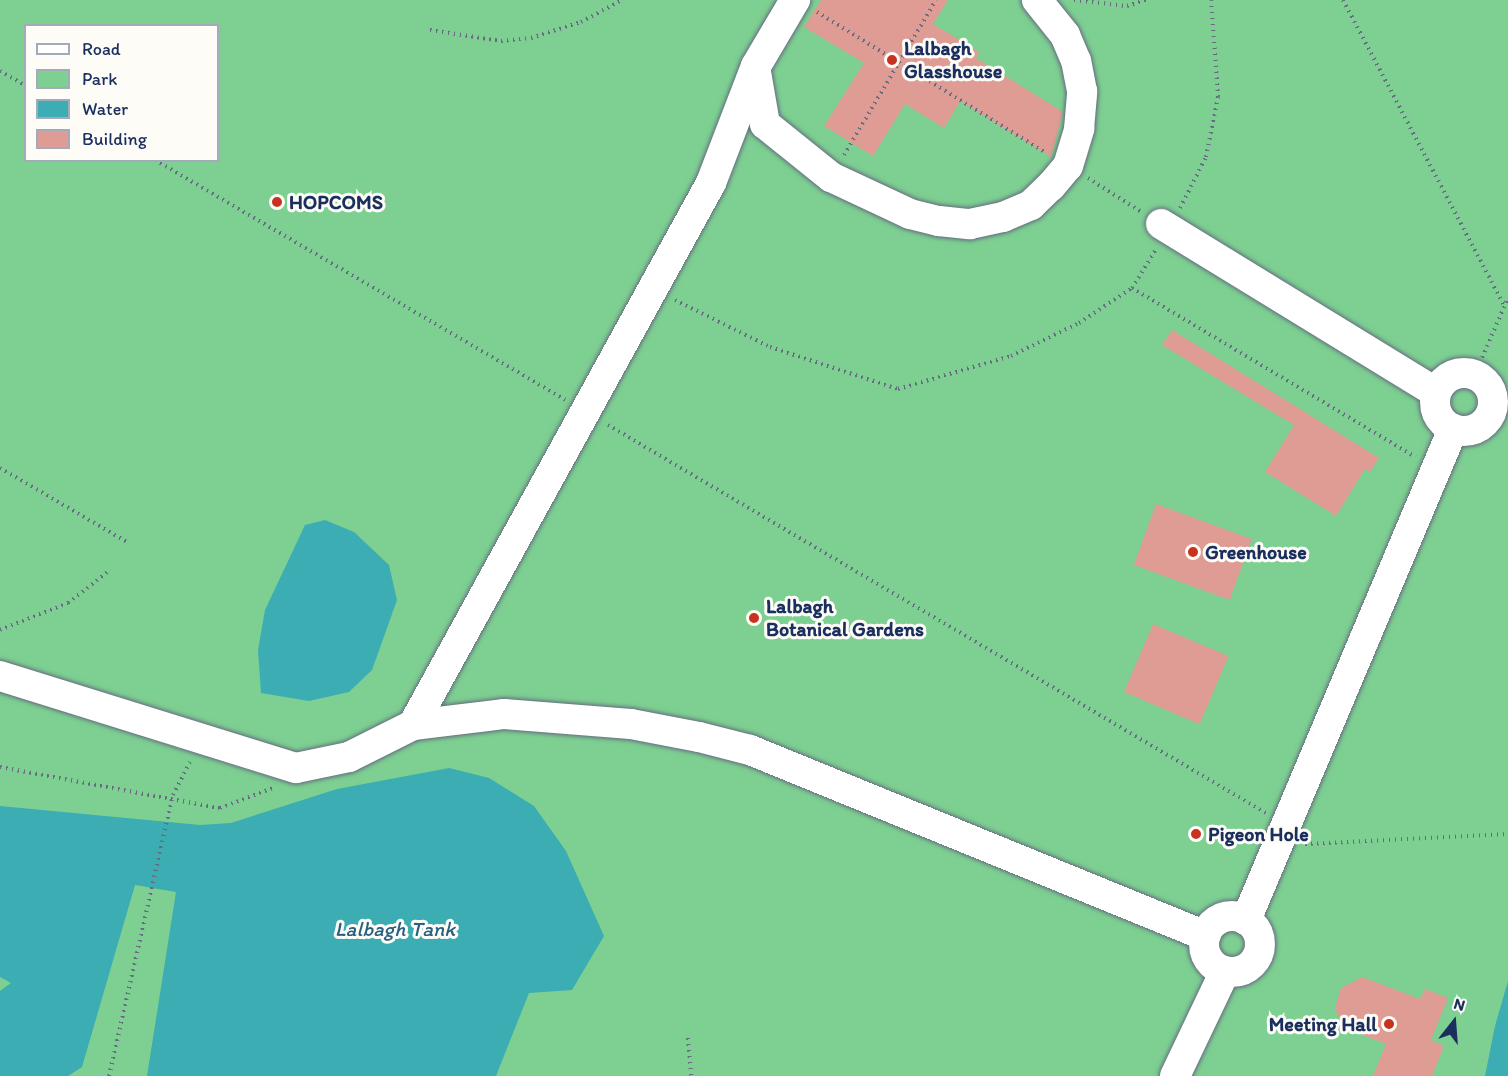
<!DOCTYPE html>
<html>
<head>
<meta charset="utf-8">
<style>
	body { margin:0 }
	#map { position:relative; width:1508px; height:1076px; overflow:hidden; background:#f0debe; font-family:Itim,sans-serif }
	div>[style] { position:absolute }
	.green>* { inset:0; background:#7dd091 }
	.water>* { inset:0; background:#3badb3 }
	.building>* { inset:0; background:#de9c94; transform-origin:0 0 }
	.path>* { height:4px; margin-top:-2px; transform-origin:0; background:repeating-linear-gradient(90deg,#666c80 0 1.5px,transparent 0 6px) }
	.roads { filter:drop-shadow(0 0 2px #666c80) drop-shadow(0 0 2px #666c80) }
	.minor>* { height:30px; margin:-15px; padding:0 15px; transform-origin:15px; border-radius:15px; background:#fff }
	.minor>.ring { margin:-15px; padding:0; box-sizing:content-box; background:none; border:30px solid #fff; border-radius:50% }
	.dots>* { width:16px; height:16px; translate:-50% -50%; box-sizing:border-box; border:3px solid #fdfcf7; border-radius:50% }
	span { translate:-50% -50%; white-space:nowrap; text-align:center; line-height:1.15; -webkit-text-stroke:6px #fdfcf7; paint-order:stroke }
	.poi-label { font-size:20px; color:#1b2f5e; font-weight:700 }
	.left { translate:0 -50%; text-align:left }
	.right { translate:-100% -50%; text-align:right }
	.water-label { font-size:21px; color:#286180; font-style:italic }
	.legend { position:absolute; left:24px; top:24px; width:195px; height:138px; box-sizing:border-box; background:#fdfcf7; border:2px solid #a3aaba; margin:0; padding:8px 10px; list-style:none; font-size:18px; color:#1b2f5e }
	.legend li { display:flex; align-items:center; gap:12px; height:30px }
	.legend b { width:30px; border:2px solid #a3aaba }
	.north { position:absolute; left:1424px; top:992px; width:60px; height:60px; -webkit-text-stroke:4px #fdfcf7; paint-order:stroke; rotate:17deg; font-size:16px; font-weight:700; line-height:24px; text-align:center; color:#1b2f5e }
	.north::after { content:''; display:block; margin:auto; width:21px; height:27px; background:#1b2f5e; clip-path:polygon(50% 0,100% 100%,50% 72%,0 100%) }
</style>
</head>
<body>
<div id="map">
	<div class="green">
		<div style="clip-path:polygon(evenodd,0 0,1508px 0,1508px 1076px,0 1076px,0 0,26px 26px,218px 26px,218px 160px,26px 160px,26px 26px)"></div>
	</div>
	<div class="water">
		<div style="clip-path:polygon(325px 520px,354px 532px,389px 565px,397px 600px,372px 670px,349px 692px,309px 701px,261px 693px,258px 650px,265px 610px,305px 525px)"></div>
		<div style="clip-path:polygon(449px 768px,489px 778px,534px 806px,566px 851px,604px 936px,572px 990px,529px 993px,496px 1076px,147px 1076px,176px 892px,135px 885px,82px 1067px,68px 1076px,0 1076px,0 991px,11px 983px,0 977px,0 806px,200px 825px,231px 823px,337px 789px)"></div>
		<div style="clip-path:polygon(1508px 981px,1508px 1076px,1485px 1076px,1495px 1026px)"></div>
	</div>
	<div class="building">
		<div style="clip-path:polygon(821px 0,948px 0,933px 24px,979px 52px,976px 58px,1063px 112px,1051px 157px,960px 101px,944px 128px,905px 104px,873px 156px,824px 126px,864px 63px,804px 27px)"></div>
		<div style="clip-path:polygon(1172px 330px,1379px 458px,1370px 472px,1365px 469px,1336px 516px,1265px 472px,1294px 425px,1162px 345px)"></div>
		<div style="left:1156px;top:504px;width:102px;height:65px;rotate:20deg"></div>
		<div style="left:1153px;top:624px;width:82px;height:74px;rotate:23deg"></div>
		<div style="clip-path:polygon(1362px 977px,1420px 999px,1425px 989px,1448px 998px,1431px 1040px,1444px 1046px,1432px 1076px,1373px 1076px,1386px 1044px,1345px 1028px,1335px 1009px,1341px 988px)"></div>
	</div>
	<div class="path">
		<div style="left:1074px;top:0;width:53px;rotate:6.5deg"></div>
		<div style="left:1127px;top:6px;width:20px;rotate:-18deg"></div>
		<div style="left:1343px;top:0;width:346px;rotate:62.2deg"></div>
		<div style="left:817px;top:12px;width:269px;rotate:31.6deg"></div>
		<div style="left:430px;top:30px;width:72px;rotate:8.8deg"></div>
		<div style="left:501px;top:41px;width:30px;rotate:-6deg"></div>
		<div style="left:531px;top:38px;width:52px;rotate:-17.7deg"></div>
		<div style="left:581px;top:22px;width:47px;rotate:-28.2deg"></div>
		<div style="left:0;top:71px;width:30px;rotate:30deg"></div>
		<div style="left:844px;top:155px;width:180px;rotate:-59.3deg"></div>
		<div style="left:155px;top:160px;width:475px;rotate:30.3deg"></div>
		<div style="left:1088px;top:178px;width:62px;rotate:32.4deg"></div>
		<div style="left:1180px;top:208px;width:57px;rotate:-63deg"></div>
		<div style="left:1206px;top:157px;width:61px;rotate:-78.7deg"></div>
		<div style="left:1218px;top:97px;width:97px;rotate:-94.1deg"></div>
		<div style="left:1132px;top:288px;width:330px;rotate:30.8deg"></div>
		<div style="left:675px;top:300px;width:106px;rotate:26.3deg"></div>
		<div style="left:770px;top:347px;width:135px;rotate:18.2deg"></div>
		<div style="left:898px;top:389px;width:118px;rotate:-16.3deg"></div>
		<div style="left:1011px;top:356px;width:76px;rotate:-25.9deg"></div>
		<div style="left:1079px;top:323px;width:64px;rotate:-33.4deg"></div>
		<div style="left:1132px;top:288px;width:44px;rotate:-58.1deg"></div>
		<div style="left:1475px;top:374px;width:83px;rotate:-66.5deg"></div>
		<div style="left:608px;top:425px;width:764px;rotate:30.53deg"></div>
		<div style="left:0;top:468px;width:147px;rotate:30.2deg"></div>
		<div style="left:0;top:630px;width:73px;rotate:-21.7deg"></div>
		<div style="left:68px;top:603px;width:53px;rotate:-38.2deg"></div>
		<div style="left:0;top:767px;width:224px;rotate:10.6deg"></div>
		<div style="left:220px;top:808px;width:57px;rotate:-20.7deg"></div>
		<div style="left:1305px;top:844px;width:203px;rotate:-2.8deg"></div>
		<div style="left:688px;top:1038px;width:38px;rotate:85deg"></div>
		<div style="left:109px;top:1076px;width:288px;rotate:-77.2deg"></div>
		<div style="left:173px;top:795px;width:37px;rotate:-63deg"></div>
	</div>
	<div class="roads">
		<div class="minor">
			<div style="left:756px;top:72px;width:53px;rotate:80.2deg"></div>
			<div style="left:765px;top:124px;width:85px;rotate:38.8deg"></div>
			<div style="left:831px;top:177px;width:87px;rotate:25.1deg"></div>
			<div style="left:910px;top:214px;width:30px;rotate:14deg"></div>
			<div style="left:939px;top:221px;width:31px;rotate:6deg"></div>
			<div style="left:970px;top:224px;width:34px;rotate:-12deg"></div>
			<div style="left:1003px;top:217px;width:30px;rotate:-23deg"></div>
			<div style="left:1031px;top:205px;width:28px;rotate:-44deg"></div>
			<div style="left:1051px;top:186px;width:26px;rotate:-50deg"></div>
			<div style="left:1068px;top:166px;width:39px;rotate:-73deg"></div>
			<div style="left:1079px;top:129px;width:38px;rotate:-85deg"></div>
			<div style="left:1082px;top:91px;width:31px;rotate:-101deg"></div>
			<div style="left:1076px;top:61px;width:28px;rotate:-113deg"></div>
			<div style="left:1065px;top:35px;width:45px;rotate:-128.7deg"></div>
			<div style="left:1161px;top:224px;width:321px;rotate:31.5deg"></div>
			<div class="ring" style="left:1435px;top:373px;width:28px;height:28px"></div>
			<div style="left:0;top:676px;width:310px;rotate:17.3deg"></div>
			<div style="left:296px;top:768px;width:54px;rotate:-11.7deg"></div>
			<div style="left:349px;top:757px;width:72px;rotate:-26.6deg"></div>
			<div style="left:413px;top:725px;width:92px;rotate:-6.9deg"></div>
			<div style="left:504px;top:714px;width:127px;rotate:4.5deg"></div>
			<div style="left:631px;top:724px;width:69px;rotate:10.8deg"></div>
			<div style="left:699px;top:737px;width:53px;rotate:14.3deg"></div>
			<div style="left:750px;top:750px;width:492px;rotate:22.2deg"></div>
			<div style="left:413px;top:725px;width:619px;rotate:-61.2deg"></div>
			<div style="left:711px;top:183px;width:125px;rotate:-69deg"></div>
			<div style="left:756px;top:66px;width:77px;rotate:-59.4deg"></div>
			<div class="ring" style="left:1204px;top:916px;width:26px;height:26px"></div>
			<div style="left:1246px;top:920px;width:533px;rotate:-67.14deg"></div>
			<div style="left:1175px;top:1076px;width:116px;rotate:-64.5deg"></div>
		</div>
	</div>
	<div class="dots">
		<div style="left:892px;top:60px;background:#c8321e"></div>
		<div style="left:277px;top:202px;background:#c8321e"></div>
		<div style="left:1193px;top:552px;background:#c8321e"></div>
		<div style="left:754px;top:618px;background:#c8321e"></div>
		<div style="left:1196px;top:834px;background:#c8321e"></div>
		<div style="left:1389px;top:1024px;background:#c8321e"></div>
	</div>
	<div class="poi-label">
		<span class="left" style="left:904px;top:60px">Lalbagh<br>Glasshouse</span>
		<span class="left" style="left:289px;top:202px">HOPCOMS</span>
		<span class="left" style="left:1205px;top:552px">Greenhouse</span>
		<span class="left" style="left:766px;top:618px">Lalbagh<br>Botanical Gardens</span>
		<span class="left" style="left:1208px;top:834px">Pigeon Hole</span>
		<span class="right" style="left:1377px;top:1024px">Meeting Hall</span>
	</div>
	<div class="water-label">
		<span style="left:395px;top:929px">Lalbagh Tank</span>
	</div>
	<ul class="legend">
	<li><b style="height:8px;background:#fff"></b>Road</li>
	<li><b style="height:16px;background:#7dd091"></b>Park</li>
	<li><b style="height:16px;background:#3badb3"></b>Water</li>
	<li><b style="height:16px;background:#de9c94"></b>Building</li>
	</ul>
	<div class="north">N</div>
</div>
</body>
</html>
